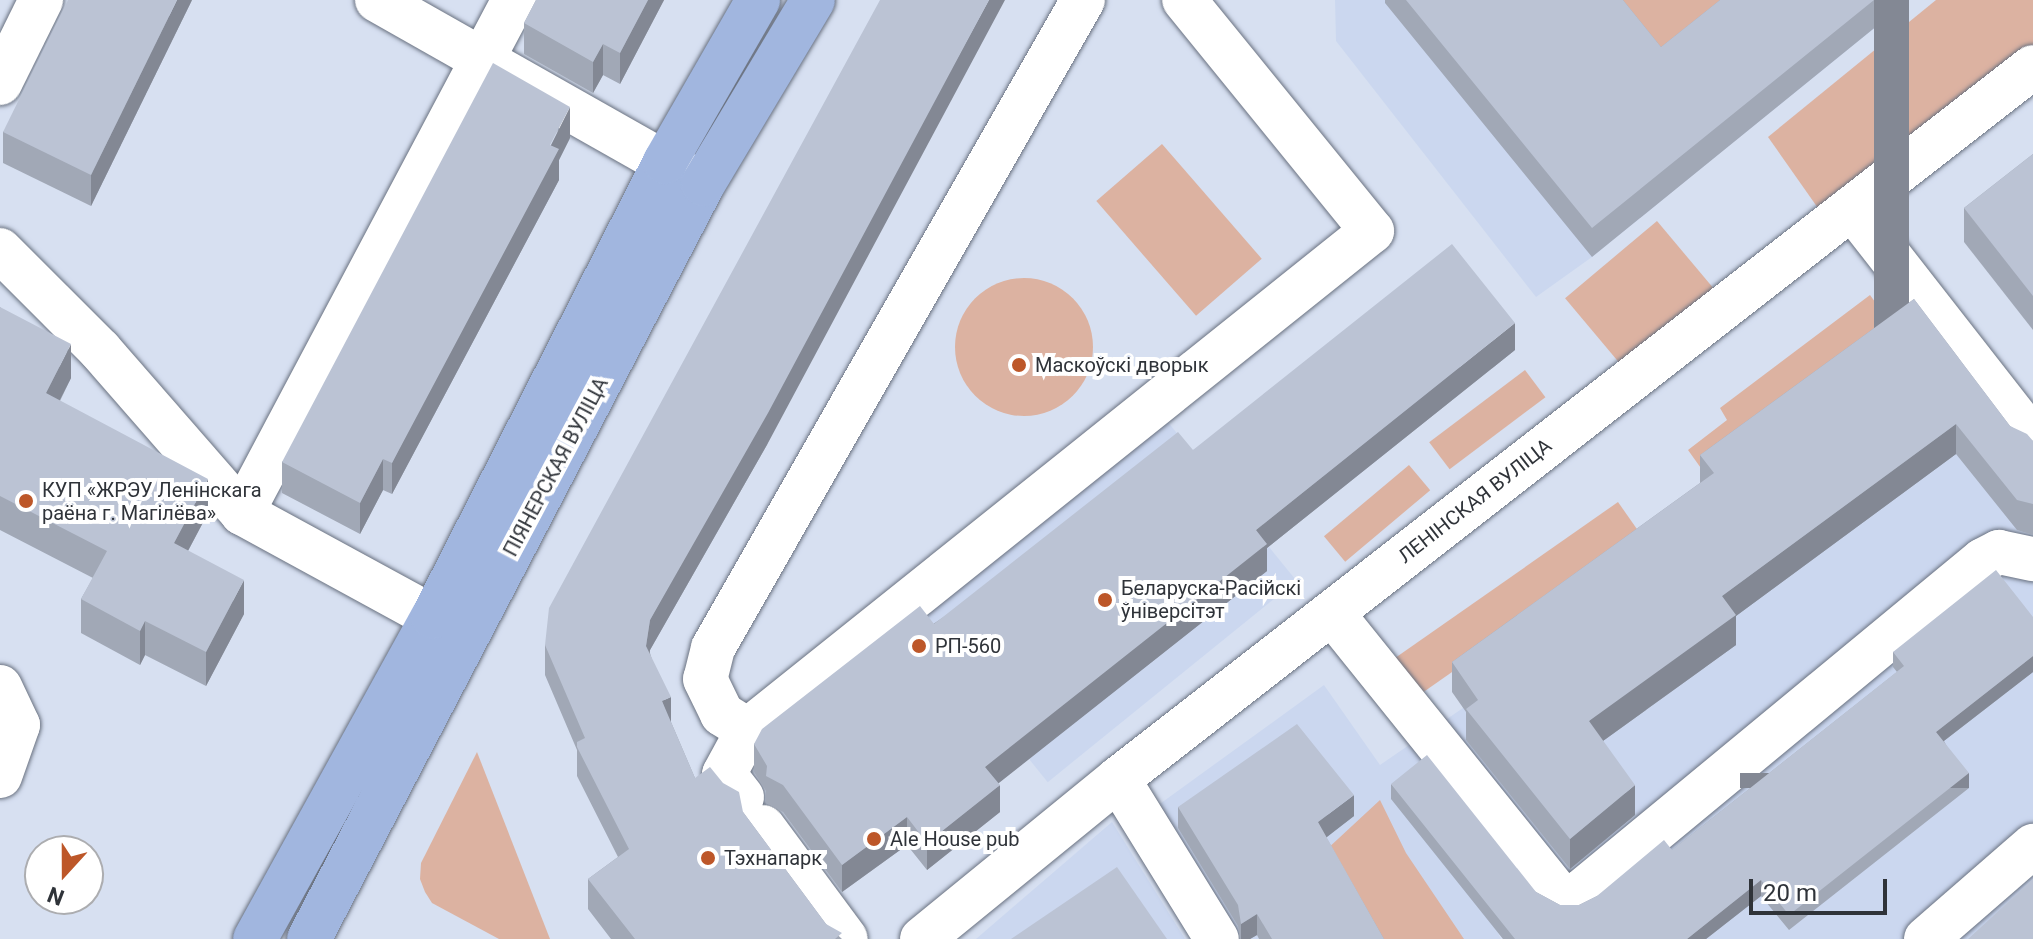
<!DOCTYPE html>
<html>
<head>
<meta charset="utf-8">
<style>
	body { margin:0 }
	#map { position:relative; width:2033px; height:939px; overflow:hidden; background:#d7e0f1; font-family:Roboto,sans-serif }
	div>[style] { position:absolute }
	.built>* { inset:0; background:#cbd7ef; transform-origin:0 0 }
	.green>* { inset:0; background:#dcb2a1; transform-origin:0 0 }
	.round { border-radius:50% }
	.roads { filter:drop-shadow(0 0 2px #697180) drop-shadow(0 0 2px #697180) }
	.minor>* { height:44px; margin:-22px; padding:0 22px; transform-origin:22px; border-radius:22px; background:#fff }
	.major>* { height:44px; margin:-22px; padding:0 22px; transform-origin:22px; border-radius:22px; background:#a1b6df }
	.wall>* { inset:0; background:#a1a8b6 }
	.shaded-wall>* { inset:0; background:#838894; transform-origin:0 0 }
	.building>* { inset:0; background:#bbc3d4 }
	.dots>* { width:22px; height:22px; translate:-50% -50%; box-sizing:border-box; border:4px solid #fff; border-radius:50% }
	span { translate:-50% -50%; white-space:nowrap; text-align:center; line-height:1.15; -webkit-text-stroke:8px #fff; paint-order:stroke }
	.poi-label { font-size:20px; color:#2f3339 }
	.left { translate:0 -50%; text-align:left }
	.street-label { font-size:20px; color:#2f3339 }
	.north { position:absolute; left:24px; top:835px; width:80px; height:80px; box-sizing:border-box; background:#fff; border:2px solid #acadb0; border-radius:50%; rotate:201deg; font-size:22px; font-weight:700; line-height:32px; text-align:center; color:#2f3339 }
	.north::after { content:''; display:block; margin:auto; width:28px; height:36px; background:#bd5729; clip-path:polygon(50% 0,100% 100%,50% 72%,0 100%) }
	.scale { position:absolute; left:1749px; top:879px; width:138px; height:36px; box-sizing:border-box; border:4px solid #2f3339; border-top:0; padding-left:10px; font-size:24px; line-height:28px; white-space:nowrap; color:#2f3339; -webkit-text-stroke:6px #fff; paint-order:stroke }
</style>
</head>
<body>
<div id="map">
	<div class="built">
		<div style="clip-path:polygon(1335px 0,1909px 0,1592px 257px,1536px 297px,1336px 41px)"></div>
		<div style="clip-path:polygon(2033px 414px,2033px 939px,1503px 939px,1497px 931px,1501px 939px,1242px 939px,1157px 806px,1324px 685px,1380px 765px,1463px 708px)"></div>
		<div style="left:1163px;top:416px;width:212px;height:320px;rotate:51deg"></div>
		<div style="clip-path:polygon(1112px 822px,1185px 939px,976px 939px)"></div>
	</div>
	<div class="green">
		<div style="clip-path:polygon(1613px 0,1738px 0,1662px 62px)"></div>
		<div style="clip-path:polygon(1936px 0,2033px 0,2033px 49px,1820px 211px,1768px 137px)"></div>
		<div style="left:1162px;top:144px;width:152px;height:87px;rotate:49deg"></div>
		<div style="left:1657px;top:221px;width:96px;height:120px;rotate:50deg"></div>
		<div class="round" style="left:955px;top:278px;width:138px;height:138px"></div>
		<div style="clip-path:polygon(1870px 295px,1901px 338px,1708px 478px,1688px 450px,1727px 420px,1720px 408px)"></div>
		<div style="left:1525px;top:370px;width:34px;height:120px;rotate:53deg"></div>
		<div style="left:1409px;top:465px;width:33px;height:111px;rotate:50deg"></div>
		<div style="left:1618px;top:502px;width:44px;height:280px;rotate:55deg"></div>
		<div style="clip-path:polygon(477px 752px,550px 939px,499px 939px,432px 903px,425px 892px,420px 879px,421px 863px)"></div>
		<div style="clip-path:polygon(1380px 800px,1406px 853px,1464px 939px,1373px 939px,1325px 851px)"></div>
	</div>
	<div class="roads">
		<div class="minor">
			<div style="left:377px;top:0;width:370px;rotate:29.5deg"></div>
			<div style="left:1083px;top:0;width:746px;rotate:119.73deg"></div>
			<div style="left:713px;top:648px;width:32px;rotate:104deg"></div>
			<div style="left:705px;top:679px;width:39px;rotate:64deg"></div>
			<div style="left:722px;top:714px;width:31px;rotate:32deg"></div>
			<div style="left:748px;top:730px;width:799px;rotate:-38.65deg"></div>
			<div style="left:1372px;top:231px;width:298px;rotate:-129.1deg"></div>
			<div style="left:0;top:83px;width:93px;rotate:-63.7deg"></div>
			<div style="left:1852px;top:208px;width:294px;rotate:52deg"></div>
			<div style="left:0;top:250px;width:141px;rotate:45deg"></div>
			<div style="left:100px;top:350px;width:216px;rotate:48.9deg"></div>
			<div style="left:242px;top:513px;width:217px;rotate:28.6deg"></div>
			<div style="left:242px;top:513px;width:581px;rotate:-62.07deg"></div>
			<div style="left:1332px;top:613px;width:358px;rotate:51.2deg"></div>
			<div style="left:1556px;top:892px;width:14px;rotate:21deg"></div>
			<div style="left:1569px;top:897px;width:13px;rotate:-23deg"></div>
			<div style="left:1581px;top:892px;width:521px;rotate:-39.55deg"></div>
			<div style="left:1983px;top:560px;width:18px;rotate:-27deg"></div>
			<div style="left:1999px;top:552px;width:35px;rotate:12deg"></div>
			<div style="left:0;top:687px;width:42px;rotate:64.7deg"></div>
			<div style="left:18px;top:725px;width:54px;rotate:109.4deg"></div>
			<div style="left:1118px;top:779px;width:188px;rotate:58.3deg"></div>
			<div style="left:742px;top:797px;width:29px;rotate:-128deg"></div>
			<div style="left:724px;top:774px;width:50px;rotate:-61.4deg"></div>
			<div style="left:763px;top:827px;width:139px;rotate:53.5deg"></div>
			<div style="left:922px;top:939px;width:253px;rotate:-39.2deg"></div>
			<div style="left:1118px;top:779px;width:1159px;rotate:-37.89deg"></div>
			<div style="left:1926px;top:939px;width:142px;rotate:-41deg"></div>
		</div>
		<div class="major">
			<div style="left:255px;top:939px;width:368px;rotate:-61.1deg"></div>
			<div style="left:433px;top:617px;width:511px;rotate:-62.98deg"></div>
			<div style="left:665px;top:162px;width:187px;rotate:-60.1deg"></div>
			<div style="left:309px;top:939px;width:852px;rotate:-62.44deg"></div>
			<div style="left:703px;top:184px;width:214px;rotate:-59.1deg"></div>
		</div>
	</div>
	<div class="wall">
		<div style="clip-path:polygon(192px 0,91px 206px,3px 163px,3px 132px)"></div>
		<div style="clip-path:polygon(536px 0,664px 0,620px 84px,603px 75px,593px 93px,524px 54px,524px 23px)"></div>
		<div style="clip-path:polygon(1385px 0,1623px 0,1661px 47px,1720px 0,1909px 0,1592px 257px,1385px 3px)"></div>
		<div style="clip-path:polygon(570px 138px,559px 160px,559px 180px,392px 494px,383px 490px,360px 534px,282px 493px,282px 462px)"></div>
		<div style="clip-path:polygon(2033px 154px,2033px 330px,1964px 242px,1964px 208px)"></div>
		<div style="clip-path:polygon(1914px 299px,2010px 426px,2033px 441px,2033px 535px,2017px 530px,1956px 454px,1736px 616px,1736px 645px,1603px 741px,1635px 815px,1570px 869px,1466px 740px,1466px 712px,1452px 692px,1452px 662px,1700px 483px,1700px 455px)"></div>
		<div style="clip-path:polygon(0 307px,71px 378px,60px 401px,208px 513px,188px 551px,244px 614px,206px 686px,145px 655px,140px 665px,81px 633px,81px 599px,93px 578px,0 530px)"></div>
		<div style="clip-path:polygon(1515px 350px,1267px 548px,1267px 571px,998px 783px,1000px 812px,927px 870px,907px 845px,842px 892px,783px 812px,766px 803px,766px 791px,754px 772px,754px 744px,1193px 450px)"></div>
		<div style="clip-path:polygon(768px 443px,650px 650px,650px 653px,671px 722px,695px 778px,743px 812px,826px 924px,842px 939px,611px 939px,588px 909px,588px 879px,618px 857px,577px 776px,577px 750px,545px 675px,545px 645px)"></div>
		<div style="clip-path:polygon(2033px 617px,2033px 672px,1944px 741px,1969px 788px,1789px 930px,1761px 896px,1706px 939px,1503px 939px,1391px 799px,1391px 784px,1536px 892px,1560px 905px,1579px 905px,1597px 896px,1672px 850px,1897px 672px,1893px 667px,1893px 652px)"></div>
		<div style="clip-path:polygon(1178px 807px,1354px 816px,1326px 837px,1384px 939px,1259px 939px,1257px 935px,1250px 939px,1240px 939px,1238px 926px,1178px 828px)"></div>
	</div>
	<div class="shaded-wall">
		<div style="clip-path:polygon(177px 0,192px 0,91px 206px,91px 175px)"></div>
		<div style="clip-path:polygon(648px 0,664px 0,620px 84px,620px 53px)"></div>
		<div style="clip-path:polygon(989px 0,1005px 0,768px 443px,650px 650px,646px 675px,646px 646px,650px 620px)"></div>
		<div style="left:1874px;top:0;width:35px;height:363px"></div>
		<div style="clip-path:polygon(603px 44px,603px 75px,593px 93px,593px 62px)"></div>
		<div style="clip-path:polygon(570px 107px,570px 138px,559px 160px,559px 180px,392px 494px,392px 463px)"></div>
		<div style="clip-path:polygon(1515px 323px,1515px 350px,1267px 548px,1267px 571px,985px 794px,985px 767px,1256px 530px)"></div>
		<div style="clip-path:polygon(71px 344px,71px 378px,46px 427px,46px 393px)"></div>
		<div style="clip-path:polygon(1956px 424px,1956px 454px,1736px 616px,1736px 645px,1589px 751px,1589px 721px,1722px 596px)"></div>
		<div style="clip-path:polygon(383px 459px,383px 490px,360px 534px,360px 503px)"></div>
		<div style="clip-path:polygon(208px 479px,208px 513px,174px 577px,174px 543px)"></div>
		<div style="clip-path:polygon(244px 580px,244px 614px,206px 686px,206px 652px)"></div>
		<div style="clip-path:polygon(145px 621px,145px 655px,140px 665px,140px 631px)"></div>
		<div style="clip-path:polygon(2033px 656px,2033px 672px,1936px 747px,1936px 732px)"></div>
		<div style="clip-path:polygon(671px 697px,671px 727px,662px 701px)"></div>
		<div style="left:1969px;top:773px;width:15px;height:229px;rotate:90deg"></div>
		<div style="clip-path:polygon(1000px 785px,1000px 812px,927px 870px,927px 843px)"></div>
		<div style="clip-path:polygon(1635px 785px,1635px 815px,1570px 869px,1570px 839px)"></div>
		<div style="clip-path:polygon(1354px 795px,1354px 816px,1318px 844px,1318px 822px)"></div>
		<div style="clip-path:polygon(907px 817px,907px 845px,842px 892px,842px 865px)"></div>
		<div style="clip-path:polygon(1761px 880px,1761px 896px,1706px 939px,1687px 939px)"></div>
		<div style="clip-path:polygon(1257px 914px,1257px 935px,1250px 939px,1241px 939px,1241px 924px)"></div>
	</div>
	<div class="building">
		<div style="clip-path:polygon(68px 0,177px 0,91px 175px,3px 132px)"></div>
		<div style="clip-path:polygon(536px 0,648px 0,620px 53px,603px 44px,593px 62px,524px 23px)"></div>
		<div style="clip-path:polygon(880px 0,989px 0,768px 413px,650px 620px,646px 646px,671px 697px,662px 701px,695px 778px,710px 767px,723px 783px,739px 792px,743px 812px,826px 924px,842px 933px,835px 939px,635px 939px,588px 879px,629px 849px,577px 747px,577px 742px,585px 738px,545px 645px,549px 608px)"></div>
		<div style="clip-path:polygon(1406px 0,1623px 0,1661px 47px,1720px 0,1874px 0,1592px 228px)"></div>
		<div style="clip-path:polygon(493px 63px,570px 107px,550px 145px,559px 149px,392px 463px,383px 459px,360px 503px,282px 462px)"></div>
		<div style="clip-path:polygon(2033px 154px,2033px 296px,1964px 208px)"></div>
		<div style="clip-path:polygon(1452px 244px,1515px 323px,1256px 530px,1267px 544px,985px 767px,1000px 785px,927px 843px,907px 817px,842px 865px,783px 785px,766px 776px,767px 766px,754px 744px,762px 729px,920px 606px,934px 624px,1178px 432px,1193px 450px)"></div>
		<div style="clip-path:polygon(1914px 299px,2010px 426px,2027px 434px,2033px 441px,2033px 504px,2017px 500px,1956px 424px,1722px 596px,1736px 615px,1589px 721px,1635px 785px,1570px 839px,1466px 709px,1478px 700px,1452px 662px,1714px 473px,1700px 455px)"></div>
		<div style="clip-path:polygon(0 307px,71px 344px,46px 393px,208px 479px,174px 543px,244px 580px,206px 652px,145px 621px,140px 631px,81px 599px,107px 551px,0 496px)"></div>
		<div style="clip-path:polygon(1996px 570px,2033px 617px,2033px 656px,1936px 732px,1969px 773px,1789px 915px,1761px 880px,1687px 939px,1515px 939px,1391px 784px,1427px 755px,1536px 892px,1560px 905px,1579px 905px,1597px 896px,1664px 840px,1672px 850px,1904px 666px,1893px 652px)"></div>
		<div style="clip-path:polygon(1297px 724px,1354px 795px,1318px 822px,1384px 939px,1272px 939px,1257px 914px,1241px 924px,1238px 905px,1178px 807px)"></div>
		<div style="clip-path:polygon(1117px 867px,1167px 939px,1011px 939px)"></div>
		<div style="clip-path:polygon(2033px 879px,2033px 939px,1968px 939px)"></div>
	</div>
	<div class="dots">
		<div style="left:1019px;top:365px;background:#bd5729"></div>
		<div style="left:26px;top:501px;background:#bd5729"></div>
		<div style="left:1105px;top:600px;background:#bd5729"></div>
		<div style="left:919px;top:646px;background:#bd5729"></div>
		<div style="left:874px;top:839px;background:#bd5729"></div>
		<div style="left:708px;top:858px;background:#bd5729"></div>
	</div>
	<div class="poi-label">
		<span class="left" style="left:1035px;top:365px">Маскоўскі дворык</span>
		<span class="left" style="left:42px;top:502px">КУП «ЖРЭУ Ленінскага<br>раёна г. Магілёва»</span>
		<span class="left" style="left:1121px;top:600px">Беларуска-Расійскі<br>ўніверсітэт</span>
		<span class="left" style="left:935px;top:646px">РП-560</span>
		<span class="left" style="left:890px;top:839px">Ale House pub</span>
		<span class="left" style="left:724px;top:858px">Тэхнапарк</span>
	</div>
	<div class="street-label">
		<span style="left:556px;top:467px;rotate:-62deg">ПІЯНЕРСКАЯ ВУЛІЦА</span>
		<span style="left:1475px;top:501px;rotate:-38deg">ЛЕНІНСКАЯ ВУЛІЦА</span>
	</div>
	<div class="north">N</div>
	<div class="scale">20 m</div>
</div>
</body>
</html>
